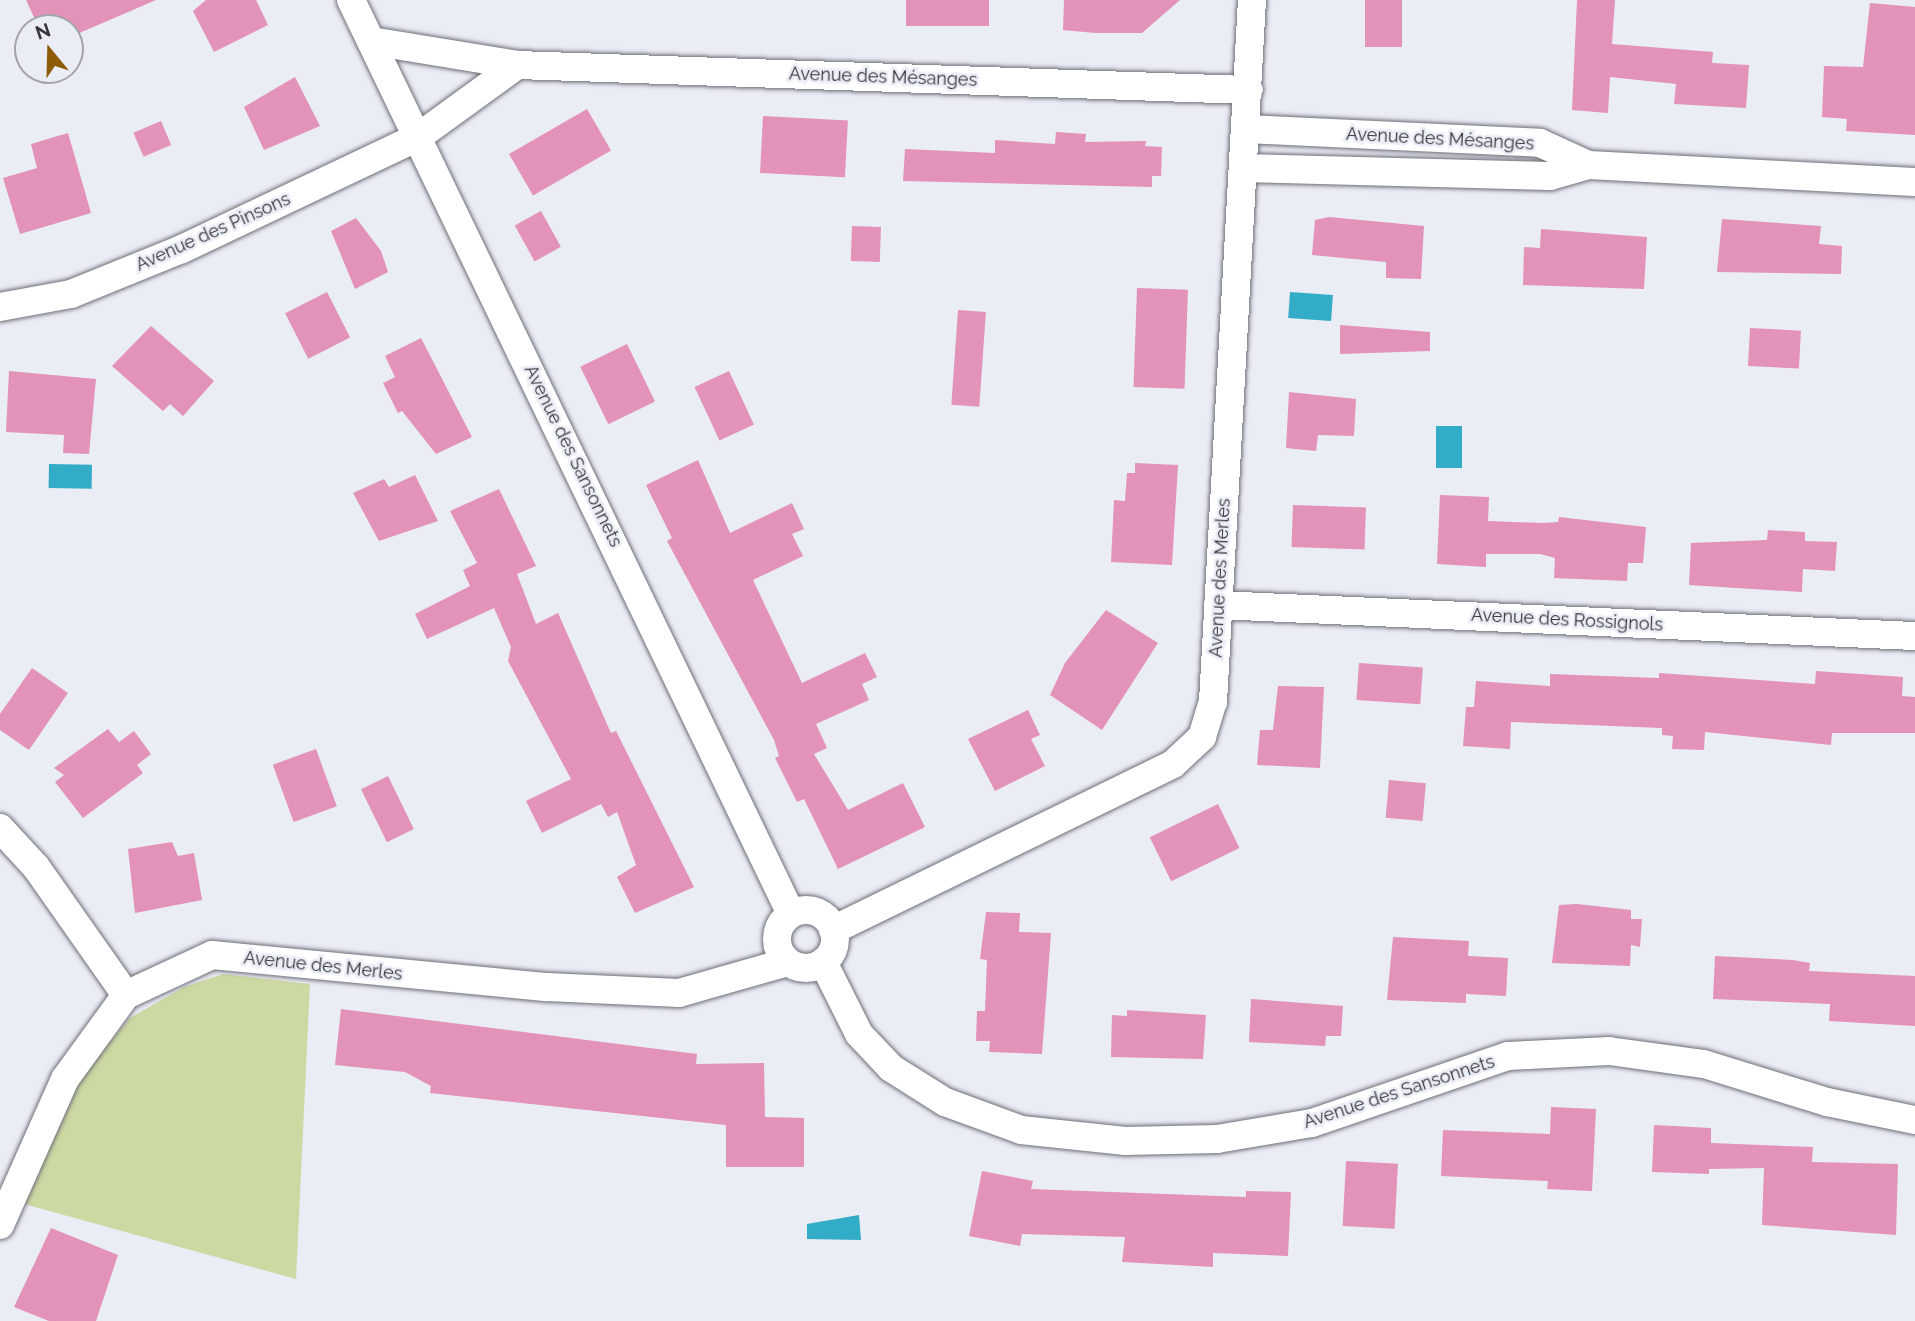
<!DOCTYPE html>
<html>
<head>
<meta charset="utf-8">
<style>
	body { margin:0 }
	#map { position:relative; width:1915px; height:1321px; overflow:hidden; background:#eaecf6; font-family:Raleway,sans-serif }
	div>[style] { position:absolute }
	.green>* { inset:0; background:#ccd9a3 }
	.water>* { inset:0; background:#32acc7; transform-origin:0 0 }
	.building>* { inset:0; background:#e392b9; transform-origin:0 0 }
	.roads { filter:drop-shadow(0 0 2px #6e6f78) drop-shadow(0 0 2px #6e6f78) }
	.minor>* { height:28px; margin:-14px; padding:0 14px; transform-origin:14px; border-radius:14px; background:#fff }
	.minor>.ring { margin:-14px; padding:0; box-sizing:content-box; background:none; border:28px solid #fff; border-radius:50% }
	span { translate:-50% -50%; white-space:nowrap; text-align:center; line-height:1.15; -webkit-text-stroke:5px #eaecf6; paint-order:stroke }
	.street-label { font-size:18px; color:#35363a }
	.north { position:absolute; left:14px; top:14px; width:70px; height:70px; box-sizing:border-box; background:#eaecf6; border:2px solid #a2a3ab; border-radius:50%; rotate:341deg; font-size:19px; font-weight:700; line-height:28px; text-align:center; color:#35363a }
	.north::after { content:''; display:block; margin:auto; width:24px; height:32px; background:#8e5c09; clip-path:polygon(50% 0,100% 100%,50% 72%,0 100%) }
</style>
</head>
<body>
<div id="map">
	<div class="green">
		<div style="clip-path:polygon(223px 974px,310px 984px,296px 1279px,24px 1204px,78px 1081px,130px 1018px,184px 987px)"></div>
	</div>
	<div class="water">
		<div style="left:1290px;top:292px;width:43px;height:26px;rotate:4deg"></div>
		<div style="left:1436px;top:426px;width:26px;height:42px"></div>
		<div style="left:49px;top:464px;width:43px;height:24px;rotate:1deg"></div>
		<div style="clip-path:polygon(859px 1215px,861px 1240px,807px 1239px,807px 1224px)"></div>
	</div>
	<div class="building">
		<div style="clip-path:polygon(26px 0,156px 0,70px 37px,70px 28px,39px 28px)"></div>
		<div style="clip-path:polygon(206px 0,256px 0,268px 25px,214px 52px,193px 11px)"></div>
		<div style="left:906px;top:0;width:83px;height:26px"></div>
		<div style="clip-path:polygon(1064px 0,1180px 0,1142px 33px,1095px 33px,1063px 30px)"></div>
		<div style="left:1365px;top:0;width:37px;height:47px"></div>
		<div style="clip-path:polygon(1577px 0,1615px 0,1612px 44px,1713px 52px,1712px 63px,1749px 65px,1746px 108px,1674px 104px,1676px 84px,1610px 77px,1608px 113px,1572px 110px)"></div>
		<div style="clip-path:polygon(1870px 3px,1915px 7px,1915px 135px,1846px 131px,1847px 119px,1822px 117px,1824px 66px,1863px 67px)"></div>
		<div style="clip-path:polygon(295px 77px,320px 126px,264px 150px,244px 107px)"></div>
		<div style="left:587px;top:109px;width:48px;height:90px;rotate:60deg"></div>
		<div style="left:763px;top:116px;width:85px;height:57px;rotate:3deg"></div>
		<div style="left:161px;top:121px;width:26px;height:30px;rotate:67deg"></div>
		<div style="clip-path:polygon(1056px 132px,1086px 134px,1085px 142px,1146px 141px,1145px 146px,1162px 147px,1161px 176px,1152px 176px,1152px 187px,903px 181px,905px 149px,995px 153px,995px 140px,1055px 144px)"></div>
		<div style="clip-path:polygon(68px 133px,91px 213px,20px 234px,3px 178px,37px 168px,31px 144px)"></div>
		<div style="left:541px;top:211px;width:41px;height:30px;rotate:61deg"></div>
		<div style="clip-path:polygon(1329px 217px,1424px 226px,1421px 279px,1386px 278px,1386px 262px,1312px 255px,1315px 220px)"></div>
		<div style="clip-path:polygon(356px 218px,381px 251px,388px 272px,355px 289px,331px 231px)"></div>
		<div style="clip-path:polygon(1722px 219px,1821px 226px,1819px 244px,1842px 246px,1841px 274px,1717px 272px)"></div>
		<div style="left:852px;top:226px;width:29px;height:35px;rotate:2deg"></div>
		<div style="clip-path:polygon(1541px 229px,1647px 237px,1644px 289px,1523px 285px,1524px 247px,1540px 248px)"></div>
		<div style="left:1137px;top:288px;width:51px;height:99px;rotate:2deg"></div>
		<div style="left:327px;top:292px;width:51px;height:47px;rotate:63deg"></div>
		<div style="left:958px;top:310px;width:28px;height:95px;rotate:4deg"></div>
		<div style="clip-path:polygon(1340px 325px,1430px 332px,1430px 351px,1340px 354px)"></div>
		<div style="clip-path:polygon(151px 326px,214px 381px,183px 416px,170px 404px,163px 411px,112px 366px)"></div>
		<div style="left:1750px;top:328px;width:51px;height:38px;rotate:3deg"></div>
		<div style="clip-path:polygon(421px 338px,472px 437px,436px 454px,402px 411px,398px 413px,383px 383px,395px 377px,385px 356px)"></div>
		<div style="left:627px;top:344px;width:64px;height:52px;rotate:64deg"></div>
		<div style="clip-path:polygon(9px 371px,96px 379px,89px 454px,63px 453px,64px 435px,6px 432px)"></div>
		<div style="left:729px;top:371px;width:59px;height:38px;rotate:65deg"></div>
		<div style="clip-path:polygon(1289px 392px,1356px 399px,1354px 436px,1318px 435px,1316px 451px,1286px 448px)"></div>
		<div style="clip-path:polygon(698px 460px,730px 533px,792px 503px,804px 529px,792px 534px,803px 556px,753px 580px,802px 683px,865px 653px,877px 677px,862px 684px,869px 700px,816px 724px,827px 748px,814px 754px,848px 810px,903px 783px,925px 827px,838px 869px,804px 799px,797px 802px,775px 758px,779px 756px,774px 740px,667px 541px,672px 538px,646px 485px)"></div>
		<div style="clip-path:polygon(1135px 463px,1178px 465px,1172px 565px,1111px 562px,1114px 500px,1125px 501px,1127px 473px,1135px 473px)"></div>
		<div style="clip-path:polygon(415px 475px,438px 521px,379px 541px,353px 493px,384px 479px,389px 487px)"></div>
		<div style="clip-path:polygon(499px 489px,536px 566px,517px 574px,536px 624px,558px 613px,611px 733px,616px 731px,694px 887px,635px 913px,617px 877px,636px 865px,617px 812px,608px 817px,601px 804px,542px 833px,526px 801px,571px 779px,508px 661px,511px 647px,494px 608px,427px 639px,415px 614px,470px 586px,463px 570px,477px 563px,450px 511px)"></div>
		<div style="clip-path:polygon(1440px 495px,1489px 497px,1488px 521px,1542px 523px,1558px 522px,1559px 517px,1646px 527px,1643px 563px,1628px 563px,1627px 581px,1554px 578px,1555px 558px,1540px 554px,1486px 554px,1486px 567px,1437px 564px)"></div>
		<div style="left:1293px;top:505px;width:73px;height:42px;rotate:2deg"></div>
		<div style="clip-path:polygon(1768px 530px,1805px 532px,1805px 541px,1837px 542px,1835px 571px,1803px 569px,1802px 592px,1689px 585px,1691px 543px,1767px 540px)"></div>
		<div style="clip-path:polygon(1106px 610px,1158px 643px,1102px 730px,1050px 695px,1065px 663px)"></div>
		<div style="left:1359px;top:663px;width:64px;height:37px;rotate:4deg"></div>
		<div style="clip-path:polygon(32px 668px,68px 693px,29px 750px,0 730px,0 714px)"></div>
		<div style="clip-path:polygon(1816px 671px,1903px 677px,1902px 696px,1915px 697px,1915px 733px,1832px 733px,1831px 745px,1705px 732px,1704px 750px,1672px 749px,1673px 736px,1662px 735px,1662px 728px,1511px 722px,1510px 749px,1463px 746px,1466px 707px,1474px 707px,1476px 681px,1550px 686px,1550px 674px,1659px 678px,1659px 673px,1815px 684px)"></div>
		<div style="clip-path:polygon(1278px 686px,1324px 687px,1320px 768px,1257px 765px,1260px 730px,1273px 730px)"></div>
		<div style="clip-path:polygon(1028px 710px,1040px 735px,1031px 739px,1045px 766px,995px 791px,968px 739px)"></div>
		<div style="clip-path:polygon(108px 729px,119px 742px,134px 731px,151px 754px,137px 765px,143px 773px,83px 818px,55px 782px,64px 775px,54px 768px)"></div>
		<div style="left:316px;top:749px;width:61px;height:46px;rotate:70deg"></div>
		<div style="left:388px;top:776px;width:59px;height:30px;rotate:64deg"></div>
		<div style="left:1389px;top:780px;width:37px;height:38px;rotate:5deg"></div>
		<div style="left:1218px;top:804px;width:49px;height:76px;rotate:64deg"></div>
		<div style="clip-path:polygon(172px 842px,178px 856px,194px 853px,202px 900px,135px 913px,128px 849px)"></div>
		<div style="clip-path:polygon(1577px 904px,1631px 910px,1631px 919px,1642px 919px,1640px 947px,1631px 945px,1630px 966px,1552px 963px,1559px 905px)"></div>
		<div style="clip-path:polygon(986px 912px,1020px 913px,1019px 932px,1051px 933px,1042px 1054px,989px 1052px,990px 1041px,976px 1041px,977px 1011px,985px 1011px,987px 960px,980px 959px)"></div>
		<div style="clip-path:polygon(1393px 937px,1469px 941px,1468px 956px,1508px 958px,1506px 996px,1466px 994px,1466px 1003px,1387px 1000px)"></div>
		<div style="clip-path:polygon(1715px 956px,1793px 960px,1810px 963px,1809px 971px,1915px 976px,1915px 1026px,1829px 1021px,1830px 1004px,1713px 999px)"></div>
		<div style="clip-path:polygon(1251px 999px,1343px 1006px,1341px 1036px,1326px 1036px,1325px 1046px,1249px 1042px)"></div>
		<div style="clip-path:polygon(341px 1009px,697px 1054px,696px 1064px,764px 1063px,765px 1117px,804px 1118px,804px 1167px,726px 1167px,726px 1125px,430px 1093px,431px 1086px,405px 1072px,335px 1065px)"></div>
		<div style="clip-path:polygon(1127px 1010px,1206px 1015px,1203px 1059px,1111px 1057px,1112px 1015px,1127px 1016px)"></div>
		<div style="clip-path:polygon(1551px 1107px,1596px 1109px,1592px 1191px,1547px 1189px,1548px 1181px,1441px 1176px,1443px 1130px,1550px 1134px)"></div>
		<div style="clip-path:polygon(1654px 1125px,1711px 1128px,1711px 1143px,1813px 1147px,1812px 1162px,1898px 1164px,1896px 1235px,1762px 1225px,1764px 1168px,1709px 1169px,1709px 1174px,1652px 1172px)"></div>
		<div style="left:1346px;top:1161px;width:52px;height:65px;rotate:3deg"></div>
		<div style="clip-path:polygon(982px 1171px,1033px 1181px,1031px 1189px,1246px 1197px,1246px 1191px,1291px 1192px,1288px 1256px,1213px 1253px,1213px 1267px,1122px 1262px,1125px 1237px,1022px 1234px,1020px 1246px,969px 1236px)"></div>
		<div style="clip-path:polygon(51px 1228px,118px 1255px,96px 1321px,49px 1321px,14px 1307px)"></div>
	</div>
	<div class="roads">
		<div class="minor">
			<div style="left:351px;top:0;width:1014px;rotate:64.29deg"></div>
			<div style="left:371px;top:41px;width:148px;rotate:9.3deg"></div>
			<div style="left:517px;top:65px;width:732px;rotate:1.96deg"></div>
			<div style="left:1246px;top:129px;width:294px;rotate:2.7deg"></div>
			<div style="left:1540px;top:143px;width:53px;rotate:24.6deg"></div>
			<div style="left:1243px;top:168px;width:307px;rotate:1.5deg"></div>
			<div style="left:1550px;top:176px;width:40px;rotate:-16deg"></div>
			<div style="left:1588px;top:165px;width:327px;rotate:3deg"></div>
			<div style="left:0;top:307px;width:72px;rotate:-10.4deg"></div>
			<div style="left:71px;top:294px;width:120px;rotate:-22.1deg"></div>
			<div style="left:182px;top:249px;width:261px;rotate:-25.4deg"></div>
			<div style="left:418px;top:137px;width:122px;rotate:-36deg"></div>
			<div style="left:1218px;top:605px;width:698px;rotate:2.55deg"></div>
			<div style="left:0;top:828px;width:53px;rotate:47.3deg"></div>
			<div style="left:36px;top:867px;width:156px;rotate:54.9deg"></div>
			<div class="ring" style="left:777px;top:910px;width:30px;height:30px"></div>
			<div style="left:833px;top:930px;width:378px;rotate:-26deg"></div>
			<div style="left:1173px;top:764px;width:40px;rotate:-43deg"></div>
			<div style="left:1202px;top:737px;width:37px;rotate:-73deg"></div>
			<div style="left:1213px;top:702px;width:703px;rotate:-86.82deg"></div>
			<div style="left:823px;top:962px;width:80px;rotate:63.4deg"></div>
			<div style="left:859px;top:1034px;width:47px;rotate:46.7deg"></div>
			<div style="left:891px;top:1068px;width:64px;rotate:32.2deg"></div>
			<div style="left:945px;top:1102px;width:81px;rotate:20.2deg"></div>
			<div style="left:1021px;top:1130px;width:105px;rotate:6deg"></div>
			<div style="left:1125px;top:1141px;width:92px;rotate:-1.2deg"></div>
			<div style="left:1217px;top:1139px;width:96px;rotate:-9.6deg"></div>
			<div style="left:1312px;top:1123px;width:207px;rotate:-18.9deg"></div>
			<div style="left:1508px;top:1056px;width:101px;rotate:-2.8deg"></div>
			<div style="left:1609px;top:1051px;width:96px;rotate:7.8deg"></div>
			<div style="left:1704px;top:1064px;width:129px;rotate:17.2deg"></div>
			<div style="left:1827px;top:1102px;width:90px;rotate:11.6deg"></div>
			<div style="left:0;top:1225px;width:160px;rotate:-66deg"></div>
			<div style="left:65px;top:1079px;width:104px;rotate:-54deg"></div>
			<div style="left:126px;top:995px;width:95px;rotate:-24.9deg"></div>
			<div style="left:212px;top:955px;width:337px;rotate:5.5deg"></div>
			<div style="left:547px;top:987px;width:132px;rotate:2.6deg"></div>
			<div style="left:679px;top:993px;width:113px;rotate:-15.9deg"></div>
		</div>
	</div>
	<div class="street-label">
		<span style="left:883px;top:77px;rotate:2deg">Avenue des Mésanges</span>
		<span style="left:1440px;top:139px;rotate:3deg">Avenue des Mésanges</span>
		<span style="left:213px;top:232px;rotate:-24deg">Avenue des Pinsons</span>
		<span style="left:573px;top:456px;rotate:64deg">Avenue des Sansonnets</span>
		<span style="left:1220px;top:578px;rotate:-87deg">Avenue des Merles</span>
		<span style="left:1567px;top:620px;rotate:3deg">Avenue des Rossignols</span>
		<span style="left:323px;top:966px;rotate:6deg">Avenue des Merles</span>
		<span style="left:1399px;top:1092px;rotate:-18deg">Avenue des Sansonnets</span>
	</div>
	<div class="north">N</div>
</div>
</body>
</html>
